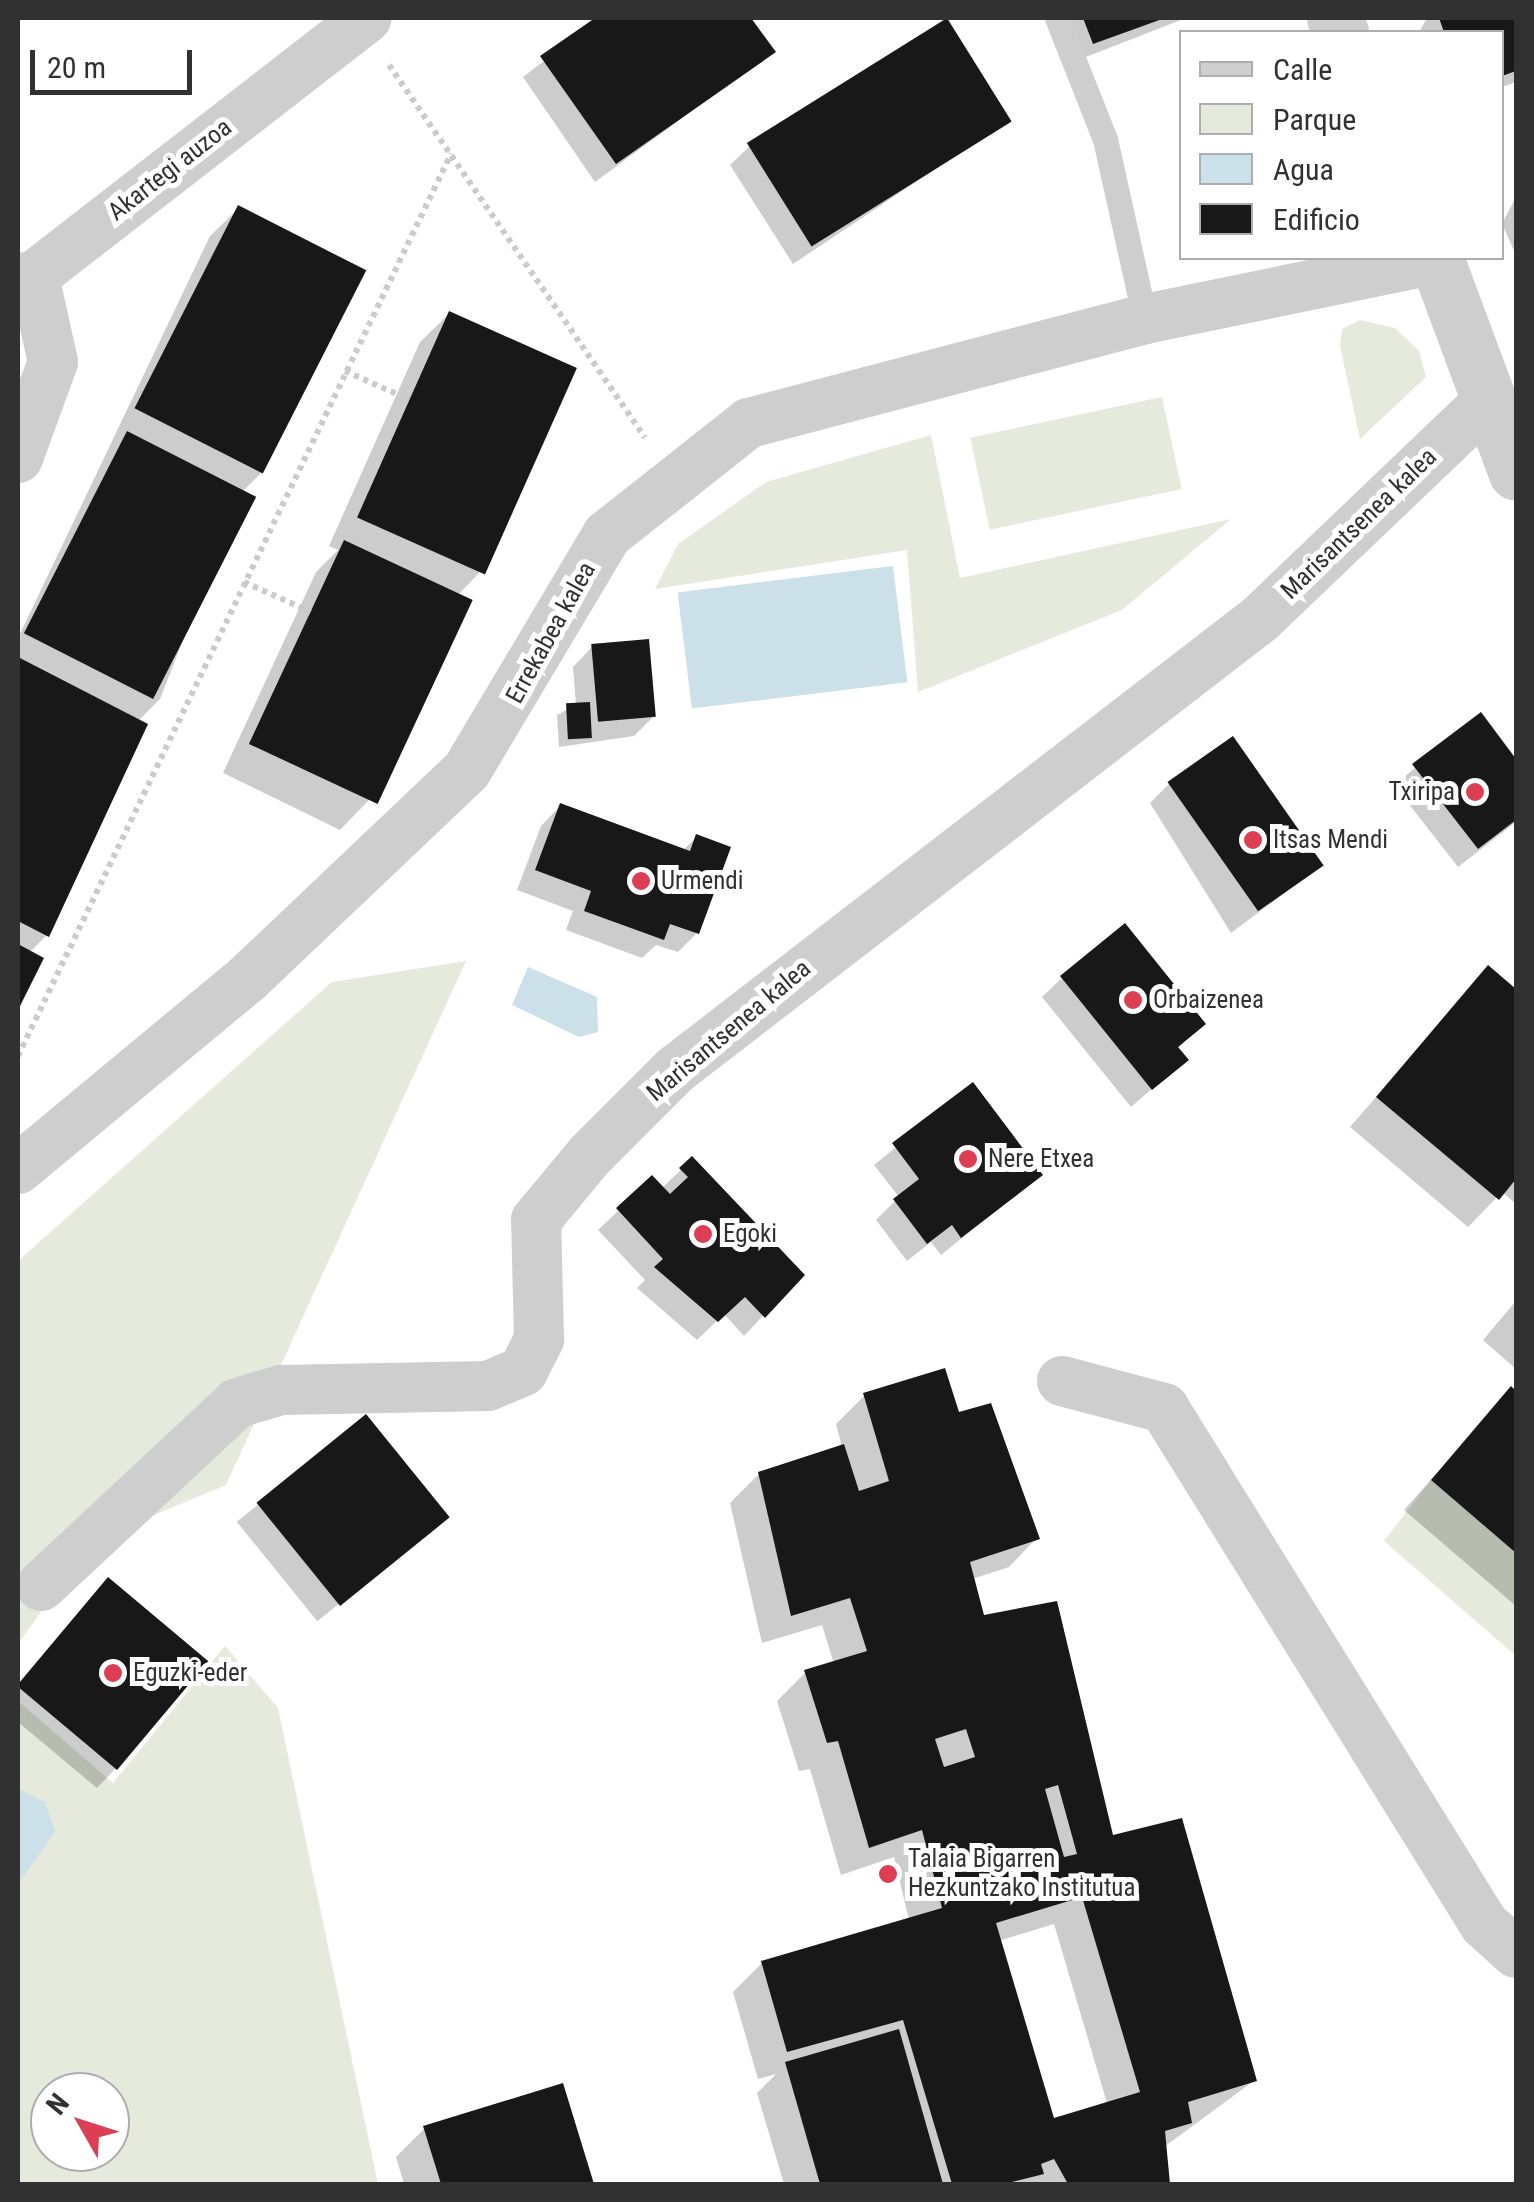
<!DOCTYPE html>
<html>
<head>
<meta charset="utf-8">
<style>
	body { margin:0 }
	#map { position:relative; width:1534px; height:2202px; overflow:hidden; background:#fff; font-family:"Roboto Condensed",sans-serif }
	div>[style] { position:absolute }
	.green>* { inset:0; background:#e5eadd; transform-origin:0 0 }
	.water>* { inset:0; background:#cbe0e9; transform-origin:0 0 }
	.shadow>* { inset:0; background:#0003; transform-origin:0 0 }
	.building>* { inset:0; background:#181818; transform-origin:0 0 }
	.path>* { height:6px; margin-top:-3px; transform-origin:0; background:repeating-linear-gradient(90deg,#cbcbcb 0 5px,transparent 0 10px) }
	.service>* { height:25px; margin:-12.5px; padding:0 12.5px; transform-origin:12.5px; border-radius:12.5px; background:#cecece }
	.minor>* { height:50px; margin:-25px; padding:0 25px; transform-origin:25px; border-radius:25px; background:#cecece }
	.tertiary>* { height:55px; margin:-27.5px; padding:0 27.5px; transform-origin:27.5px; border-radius:27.5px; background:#cecece }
	.dots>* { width:28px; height:28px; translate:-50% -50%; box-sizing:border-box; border:5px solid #fff; border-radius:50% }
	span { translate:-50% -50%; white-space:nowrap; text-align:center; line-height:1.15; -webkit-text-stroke:10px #fff; paint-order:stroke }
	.street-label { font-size:25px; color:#313131 }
	.poi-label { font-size:25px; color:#313131 }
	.right { translate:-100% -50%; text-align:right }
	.left { translate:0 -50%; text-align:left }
	.frame { position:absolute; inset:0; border:20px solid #313131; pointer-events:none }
	.legend { position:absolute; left:1179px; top:30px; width:325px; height:230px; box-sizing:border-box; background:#fff; border:2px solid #adadad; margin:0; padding:12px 18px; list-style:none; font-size:30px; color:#313131 }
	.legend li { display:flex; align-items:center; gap:20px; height:50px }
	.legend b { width:50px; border:2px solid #adadad }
	.north { position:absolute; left:30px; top:2072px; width:100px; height:100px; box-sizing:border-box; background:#fff; border:2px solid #adadad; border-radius:50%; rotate:309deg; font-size:28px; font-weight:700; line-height:40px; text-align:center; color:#313131 }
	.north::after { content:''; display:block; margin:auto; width:35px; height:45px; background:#dd3e53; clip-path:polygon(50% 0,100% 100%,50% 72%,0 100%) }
	.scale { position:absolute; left:30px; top:50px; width:162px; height:45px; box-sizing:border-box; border:5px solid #313131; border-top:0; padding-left:12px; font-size:30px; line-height:35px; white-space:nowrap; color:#313131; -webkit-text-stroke:8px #fff; paint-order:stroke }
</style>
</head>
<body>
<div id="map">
	<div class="green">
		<div style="clip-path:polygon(1360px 320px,1395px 328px,1419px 351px,1426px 377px,1360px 439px,1340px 346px,1342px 329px)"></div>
		<div style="left:1162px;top:397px;width:94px;height:196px;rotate:78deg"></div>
		<div style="clip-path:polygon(931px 435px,960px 578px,1231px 519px,1122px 610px,918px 692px,907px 550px,655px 589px,678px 544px,766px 482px)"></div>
		<div style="clip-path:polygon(466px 961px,226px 1485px,92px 1541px,18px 1644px,18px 1261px,332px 982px)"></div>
		<div style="clip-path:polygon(1431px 1480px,1516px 1553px,1516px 1656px,1384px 1541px)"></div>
		<div style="clip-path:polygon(evenodd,225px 1646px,278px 1708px,378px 2184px,18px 2184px,18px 1701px,113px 1783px,225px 1646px,50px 2092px,110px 2092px,110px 2152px,50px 2152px,50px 2092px)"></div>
	</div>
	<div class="water">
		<div style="left:893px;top:566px;width:117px;height:217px;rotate:83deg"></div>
		<div style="clip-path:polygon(528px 967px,597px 997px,598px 1032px,579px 1037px,512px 1005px)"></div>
		<div style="clip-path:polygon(18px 1788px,45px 1802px,55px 1832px,18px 1884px)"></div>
	</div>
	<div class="shadow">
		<div style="clip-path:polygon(600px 18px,748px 18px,772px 52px,595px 182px,523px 77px)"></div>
		<div style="clip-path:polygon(1057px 18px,1186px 18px,1073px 62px)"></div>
		<div style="clip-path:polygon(1427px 18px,1516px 18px,1516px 82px,1502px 87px,1502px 32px,1419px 32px)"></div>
		<div style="clip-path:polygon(1009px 120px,793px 264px,730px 165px,750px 146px)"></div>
		<div style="clip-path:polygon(1516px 197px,1516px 255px,1502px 224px)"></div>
		<div style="clip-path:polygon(239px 208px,264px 470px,241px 493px,160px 699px,137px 722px,47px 935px,29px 953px,40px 959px,18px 1005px,18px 638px,210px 236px)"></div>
		<div style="clip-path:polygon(449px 314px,479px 573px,458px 595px,368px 801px,340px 830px,223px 773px,316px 572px,338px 550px,329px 546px,420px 342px)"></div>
		<div style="clip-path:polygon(592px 647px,654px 716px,634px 736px,559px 747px,557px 715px,576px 705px,573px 667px)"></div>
		<div style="clip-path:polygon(1480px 716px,1516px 763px,1516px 822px,1458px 867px,1394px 785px)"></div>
		<div style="clip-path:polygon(1169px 784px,1320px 866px,1231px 933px,1150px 803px)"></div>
		<div style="clip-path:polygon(560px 806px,682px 851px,697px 837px,697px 933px,678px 952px,656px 945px,642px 958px,566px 930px,573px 911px,517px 890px,541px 826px)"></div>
		<div style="clip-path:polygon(1488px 968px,1516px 993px,1516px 1204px,1502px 1192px,1468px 1227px,1350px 1127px)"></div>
		<div style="clip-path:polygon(1062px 978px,1203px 1024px,1177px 1049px,1185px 1060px,1131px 1107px,1042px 997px)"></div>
		<div style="clip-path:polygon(972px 1086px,1040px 1175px,941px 1255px,931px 1242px,907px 1261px,876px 1220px,899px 1197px,874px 1165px)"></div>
		<div style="clip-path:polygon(692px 1159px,801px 1275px,744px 1336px,724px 1314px,697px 1340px,637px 1288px,645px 1280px,598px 1230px,652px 1179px,661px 1189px)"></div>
		<div style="clip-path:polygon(1516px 1301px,1516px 1369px,1483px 1340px)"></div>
		<div style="clip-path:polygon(1511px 1390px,1516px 1394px,1516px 1606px,1404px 1510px)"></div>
		<div style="clip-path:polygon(evenodd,864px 1396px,958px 1415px,1037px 1538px,1009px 1567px,972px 1579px,982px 1618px,1255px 2080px,1164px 2147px,1168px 2184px,784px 2184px,757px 2093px,776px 2074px,758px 2079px,733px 1992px,762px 1963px,909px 1920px,894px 1857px,841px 1875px,810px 1769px,799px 1771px,777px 1701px,806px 1672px,834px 1664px,822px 1625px,762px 1643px,730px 1503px,759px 1474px,842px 1447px,836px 1424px,864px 1396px,1054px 1924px,1107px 2103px,1052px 2121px,998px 1941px,1054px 1924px)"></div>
		<div style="left:365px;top:1418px;width:128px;height:165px;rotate:51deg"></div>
		<div style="clip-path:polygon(108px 1580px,116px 1768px,97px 1788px,18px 1722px,18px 1686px)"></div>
		<div style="clip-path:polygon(562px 2087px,591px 2184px,404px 2184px,396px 2157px,425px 2128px)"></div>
	</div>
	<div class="building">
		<div style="clip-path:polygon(595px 18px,751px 18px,776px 52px,616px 164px,540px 56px)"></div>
		<div style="left:947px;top:18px;width:122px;height:236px;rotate:58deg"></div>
		<div style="clip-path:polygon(1083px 18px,1165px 18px,1093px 44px)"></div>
		<div style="clip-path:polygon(1439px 18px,1516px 18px,1516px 71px,1502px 76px,1502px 32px,1444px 32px)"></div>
		<div style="left:238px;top:205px;width:144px;height:228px;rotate:27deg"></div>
		<div style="left:449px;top:311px;width:140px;height:226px;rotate:24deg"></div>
		<div style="left:127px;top:431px;width:145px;height:227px;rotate:27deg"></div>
		<div style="left:344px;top:540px;width:142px;height:225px;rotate:25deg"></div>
		<div style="left:649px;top:639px;width:78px;height:58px;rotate:85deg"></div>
		<div style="clip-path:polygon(18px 657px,148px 724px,49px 937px,18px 921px)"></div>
		<div style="left:590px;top:702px;width:36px;height:24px;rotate:87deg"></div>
		<div style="clip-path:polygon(1481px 712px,1516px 759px,1516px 820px,1478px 849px,1412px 764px)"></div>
		<div style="left:1233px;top:736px;width:158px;height:80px;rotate:55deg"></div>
		<div style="clip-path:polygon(560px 803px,690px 851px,696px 834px,731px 847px,699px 934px,670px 924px,664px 940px,584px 911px,591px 891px,535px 870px)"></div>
		<div style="clip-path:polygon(1125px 923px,1206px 1024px,1178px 1047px,1189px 1060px,1152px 1090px,1060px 976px)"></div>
		<div style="clip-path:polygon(18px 944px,44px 958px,18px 1010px)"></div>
		<div style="clip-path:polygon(1488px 965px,1516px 989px,1516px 1179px,1499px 1200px,1376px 1097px)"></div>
		<div style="clip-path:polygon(973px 1082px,1043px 1175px,961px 1238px,952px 1225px,927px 1244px,893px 1199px,919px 1179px,892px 1143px)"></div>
		<div style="clip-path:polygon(692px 1156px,805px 1275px,765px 1318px,745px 1297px,718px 1322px,654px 1267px,663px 1259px,616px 1208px,652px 1175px,670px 1194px,688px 1177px,679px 1168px)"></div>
		<div style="clip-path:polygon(evenodd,945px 1368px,959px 1412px,991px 1403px,1040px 1539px,970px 1562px,984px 1615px,1057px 1601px,1113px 1835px,1182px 1818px,1257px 2081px,1188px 2102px,1192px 2123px,1165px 2131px,1170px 2184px,1068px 2184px,1054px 2159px,1041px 2164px,1044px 2174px,1004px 2184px,952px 2184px,903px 2020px,787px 2052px,761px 1961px,942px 1908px,922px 1830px,869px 1848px,838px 1741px,827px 1743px,804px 1670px,867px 1651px,850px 1598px,791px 1616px,758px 1472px,844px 1444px,859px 1491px,889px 1481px,863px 1393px,945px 1368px,966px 1729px,975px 1757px,944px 1767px,935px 1739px,966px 1729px,945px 1368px,1058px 1785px,1077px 1854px,1064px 1857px,1045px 1789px,1058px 1785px,945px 1368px,1082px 1897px,1140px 2092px,1054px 2118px,996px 1923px,1082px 1897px)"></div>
		<div style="clip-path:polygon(1511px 1386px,1516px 1391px,1516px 1553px,1431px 1480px)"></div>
		<div style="left:366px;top:1414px;width:133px;height:141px;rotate:51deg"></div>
		<div style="left:108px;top:1577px;width:131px;height:142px;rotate:40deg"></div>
		<div style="clip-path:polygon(899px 2029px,943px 2184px,820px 2184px,785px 2062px)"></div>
		<div style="clip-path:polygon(563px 2083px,594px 2184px,441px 2184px,423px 2126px)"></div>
	</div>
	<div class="path">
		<div style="left:389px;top:65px;width:452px;rotate:55.5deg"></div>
		<div style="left:345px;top:371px;width:69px;rotate:24deg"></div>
		<div style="left:244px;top:582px;width:73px;rotate:24.1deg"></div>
		<div style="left:18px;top:1056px;width:1001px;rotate:-64.36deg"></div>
	</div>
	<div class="service">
		<div style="left:1057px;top:18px;width:130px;rotate:68.4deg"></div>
		<div style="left:1105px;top:139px;width:184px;rotate:77.5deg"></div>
	</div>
	<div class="minor">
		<div style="left:18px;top:278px;width:16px;rotate:-7deg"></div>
		<div style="left:34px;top:276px;width:421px;rotate:-37.8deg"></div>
		<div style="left:18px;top:458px;width:102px;rotate:-70deg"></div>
		<div style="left:53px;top:362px;width:88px;rotate:-102.5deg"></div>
		<div style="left:18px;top:1169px;width:298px;rotate:-39.7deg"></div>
		<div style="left:247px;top:979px;width:303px;rotate:-43.5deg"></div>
		<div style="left:467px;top:770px;width:274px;rotate:-59.2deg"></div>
		<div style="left:607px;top:535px;width:181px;rotate:-38.3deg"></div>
		<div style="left:749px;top:423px;width:409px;rotate:-14.7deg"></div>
		<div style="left:1145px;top:319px;width:298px;rotate:-11.6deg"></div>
		<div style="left:1062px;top:1381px;width:106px;rotate:14.8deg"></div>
		<div style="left:1164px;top:1408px;width:607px;rotate:58.19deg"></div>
		<div style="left:1484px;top:1924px;width:43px;rotate:42.2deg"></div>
		<div style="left:41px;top:1586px;width:268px;rotate:-43deg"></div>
		<div style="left:237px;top:1403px;width:46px;rotate:-16.5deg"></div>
		<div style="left:281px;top:1390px;width:207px;rotate:-1.1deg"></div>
		<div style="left:488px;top:1386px;width:38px;rotate:-23deg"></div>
		<div style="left:523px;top:1371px;width:36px;rotate:-63deg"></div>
		<div style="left:539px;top:1339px;width:119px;rotate:-91.4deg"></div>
		<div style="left:536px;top:1220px;width:85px;rotate:-50.3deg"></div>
		<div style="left:590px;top:1155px;width:120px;rotate:-45deg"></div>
		<div style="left:675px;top:1070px;width:739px;rotate:-37.63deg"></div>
		<div style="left:1260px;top:619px;width:315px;rotate:-43.7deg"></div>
	</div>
	<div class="tertiary">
		<div style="left:1334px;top:18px;width:16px;rotate:63deg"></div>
		<div style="left:1436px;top:258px;width:229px;rotate:69.6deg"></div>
	</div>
	<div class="dots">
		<div style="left:1475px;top:792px;background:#dd3e53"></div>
		<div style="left:1253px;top:840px;background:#dd3e53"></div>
		<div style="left:641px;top:881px;background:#dd3e53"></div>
		<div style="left:1133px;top:1000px;background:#dd3e53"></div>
		<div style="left:968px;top:1159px;background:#dd3e53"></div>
		<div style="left:703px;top:1234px;background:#dd3e53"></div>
		<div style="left:113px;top:1673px;background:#dd3e53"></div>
		<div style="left:888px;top:1874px;background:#dd3e53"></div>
	</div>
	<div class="street-label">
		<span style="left:170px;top:170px;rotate:-38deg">Akartegi auzoa</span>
		<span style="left:1359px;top:524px;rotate:-44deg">Marisantsenea kalea</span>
		<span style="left:551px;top:633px;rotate:-61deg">Errekabea kalea</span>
		<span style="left:729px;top:1031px;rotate:-40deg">Marisantsenea kalea</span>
	</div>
	<div class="poi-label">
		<span class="right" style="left:1455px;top:792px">Txiripa</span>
		<span class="left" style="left:1273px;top:840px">Itsas Mendi</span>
		<span class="left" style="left:661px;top:881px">Urmendi</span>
		<span class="left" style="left:1153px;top:1000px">Orbaizenea</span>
		<span class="left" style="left:988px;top:1159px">Nere Etxea</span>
		<span class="left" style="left:723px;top:1234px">Egoki</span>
		<span class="left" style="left:133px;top:1673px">Eguzki-eder</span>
		<span class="left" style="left:908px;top:1874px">Talaia Bigarren<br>Hezkuntzako Institutua</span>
	</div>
	<div class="frame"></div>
	<ul class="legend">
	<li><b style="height:12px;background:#cecece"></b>Calle</li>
	<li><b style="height:28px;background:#e5eadd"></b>Parque</li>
	<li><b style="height:28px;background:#cbe0e9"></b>Agua</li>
	<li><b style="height:28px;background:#181818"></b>Edificio</li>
	</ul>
	<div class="north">N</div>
	<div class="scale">20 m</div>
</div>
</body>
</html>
